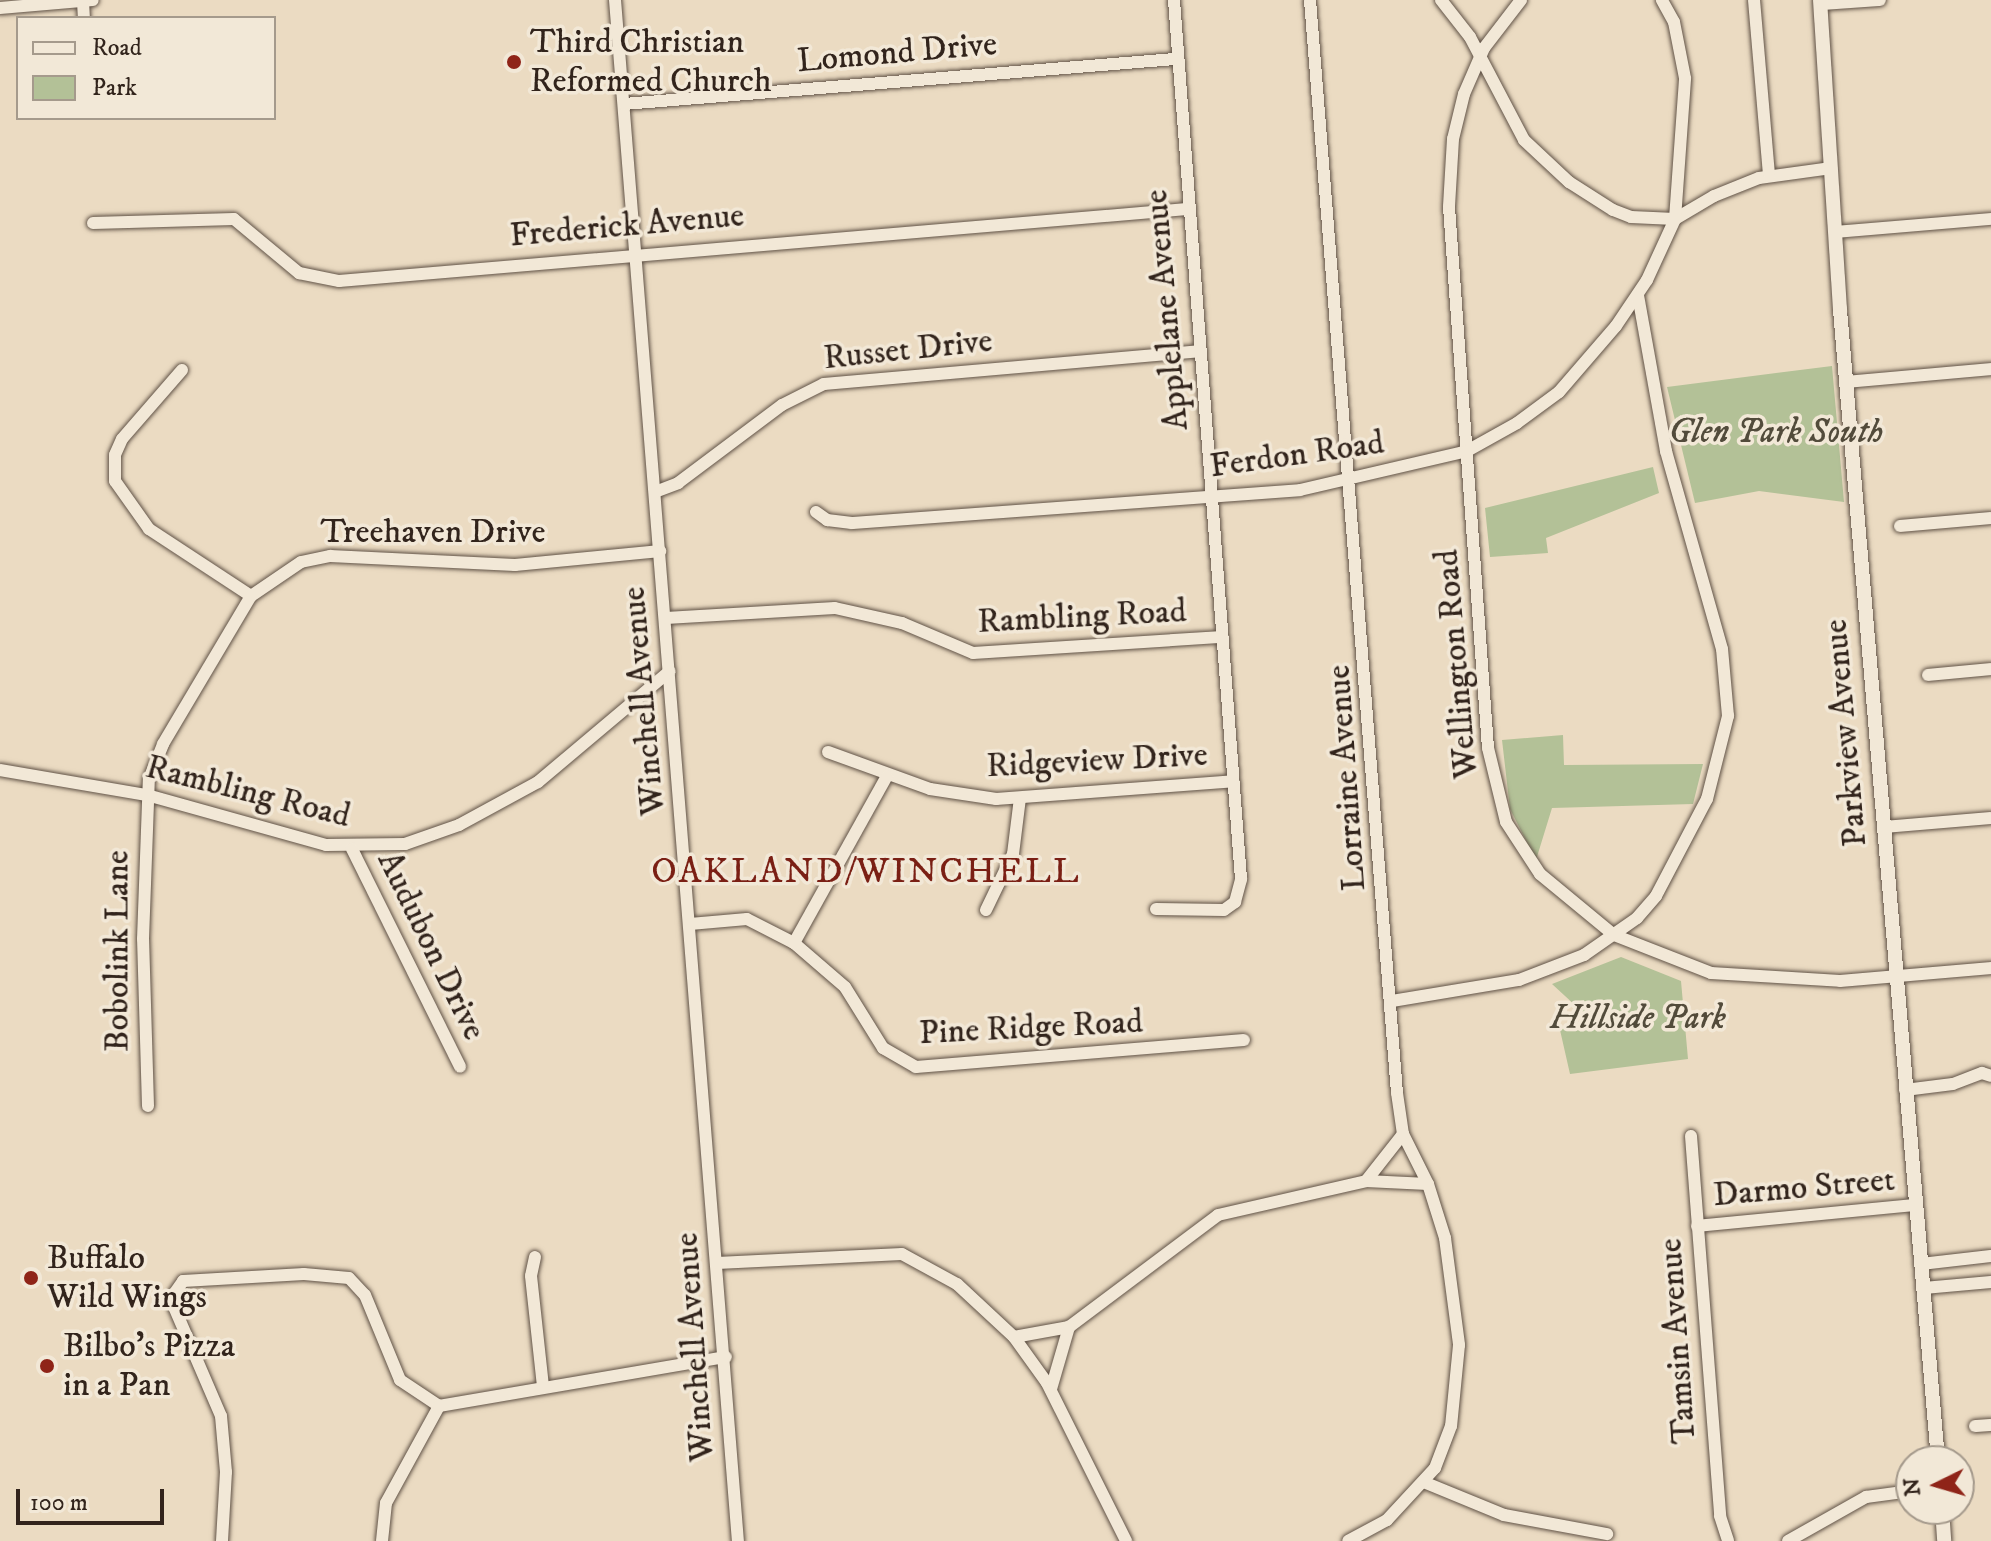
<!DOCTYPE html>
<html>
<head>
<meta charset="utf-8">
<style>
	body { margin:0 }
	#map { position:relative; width:1991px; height:1541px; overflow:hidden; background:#ebdbc2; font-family:"IM FELL DW Pica",serif }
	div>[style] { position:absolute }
	.green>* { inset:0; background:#b3c197 }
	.roads { filter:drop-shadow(0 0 2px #605246) drop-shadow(0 0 2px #605246) }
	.minor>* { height:12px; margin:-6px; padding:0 6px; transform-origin:6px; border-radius:6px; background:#f2e8d7 }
	.tertiary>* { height:14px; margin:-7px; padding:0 7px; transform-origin:7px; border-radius:7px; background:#f2e8d7 }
	.dots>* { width:22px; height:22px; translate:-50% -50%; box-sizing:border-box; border:4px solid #f2e8d7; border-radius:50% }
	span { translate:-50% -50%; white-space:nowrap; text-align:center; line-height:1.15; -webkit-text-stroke:7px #f2e8d7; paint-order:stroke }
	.poi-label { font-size:34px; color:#32241c }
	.left { translate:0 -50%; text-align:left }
	.street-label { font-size:34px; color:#32241c }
	.park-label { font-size:34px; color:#524b3b; font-style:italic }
	.neighbourhood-label { font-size:36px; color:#7a1f14; letter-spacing:2px }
	.legend { position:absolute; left:16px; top:16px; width:260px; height:104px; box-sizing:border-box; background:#f2e8d7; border:2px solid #a59a8c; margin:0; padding:10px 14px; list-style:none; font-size:24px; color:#32241c }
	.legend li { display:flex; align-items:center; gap:16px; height:40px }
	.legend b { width:40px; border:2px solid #a59a8c }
	.north { position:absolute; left:1895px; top:1445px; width:80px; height:80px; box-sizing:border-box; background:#f2e8d7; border:2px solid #a59a8c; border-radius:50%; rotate:265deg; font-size:22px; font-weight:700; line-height:32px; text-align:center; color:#32241c }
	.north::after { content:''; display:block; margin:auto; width:28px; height:36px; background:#8f2418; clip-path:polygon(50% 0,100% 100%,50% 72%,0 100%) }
	.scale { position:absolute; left:16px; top:1489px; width:148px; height:36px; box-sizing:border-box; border:4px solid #32241c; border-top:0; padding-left:10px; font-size:24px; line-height:28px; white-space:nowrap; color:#32241c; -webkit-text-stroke:6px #f2e8d7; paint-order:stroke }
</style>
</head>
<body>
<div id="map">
	<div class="green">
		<div style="clip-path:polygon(1832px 366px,1844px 502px,1759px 491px,1695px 503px,1667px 387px)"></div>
		<div style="clip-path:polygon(1653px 467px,1659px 493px,1546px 538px,1548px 553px,1490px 557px,1485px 508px)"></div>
		<div style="clip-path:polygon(1563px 735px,1564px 765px,1703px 764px,1693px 804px,1552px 808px,1536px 860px,1510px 809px,1502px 740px)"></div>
		<div style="clip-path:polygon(1621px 957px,1681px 981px,1688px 1059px,1570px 1074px,1560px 1030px,1590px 1019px,1552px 984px)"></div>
	</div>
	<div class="roads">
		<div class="minor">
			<div style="left:615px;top:0;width:1546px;rotate:85.44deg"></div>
			<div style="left:1310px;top:0;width:1096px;rotate:85.45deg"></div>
			<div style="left:1397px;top:1093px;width:41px;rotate:81.7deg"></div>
			<div style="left:1403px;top:1134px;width:56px;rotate:63.4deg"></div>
			<div style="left:1428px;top:1184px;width:57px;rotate:72.5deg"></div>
			<div style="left:1445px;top:1238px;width:108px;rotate:82.5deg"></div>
			<div style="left:1459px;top:1345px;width:81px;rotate:95.6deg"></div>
			<div style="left:1451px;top:1426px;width:45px;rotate:110.9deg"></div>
			<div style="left:1435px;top:1468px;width:71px;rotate:132.7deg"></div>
			<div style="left:1387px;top:1520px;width:44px;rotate:151.7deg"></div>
			<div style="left:1441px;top:0;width:47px;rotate:51.9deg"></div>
			<div style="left:1470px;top:37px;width:116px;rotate:62.3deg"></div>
			<div style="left:1524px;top:140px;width:62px;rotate:43deg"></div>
			<div style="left:1569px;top:182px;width:52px;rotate:32.5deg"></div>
			<div style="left:1613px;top:210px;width:19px;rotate:21deg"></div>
			<div style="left:1631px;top:217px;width:44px;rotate:2.6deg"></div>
			<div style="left:1675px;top:219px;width:45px;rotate:-30.5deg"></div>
			<div style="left:1714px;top:196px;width:48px;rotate:-21.8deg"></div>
			<div style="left:1759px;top:178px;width:73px;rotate:-7.9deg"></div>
			<div style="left:1521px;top:0;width:61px;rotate:127.6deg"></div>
			<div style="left:1484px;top:48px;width:50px;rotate:113.5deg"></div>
			<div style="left:1464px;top:94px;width:46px;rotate:103.7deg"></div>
			<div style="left:1453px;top:139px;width:68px;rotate:93.4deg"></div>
			<div style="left:1449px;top:207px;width:542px;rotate:85.88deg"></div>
			<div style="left:1488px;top:748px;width:76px;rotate:76.3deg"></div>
			<div style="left:1506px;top:822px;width:62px;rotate:56.8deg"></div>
			<div style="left:1540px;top:874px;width:96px;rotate:39.5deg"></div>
			<div style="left:1614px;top:935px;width:104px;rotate:21.4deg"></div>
			<div style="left:1711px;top:973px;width:129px;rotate:3.5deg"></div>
			<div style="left:1840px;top:981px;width:152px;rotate:-4.9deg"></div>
			<div style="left:1754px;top:0;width:176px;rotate:85.1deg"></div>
			<div style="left:83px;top:1px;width:17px;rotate:87deg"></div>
			<div style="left:1821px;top:4px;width:59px;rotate:-3.9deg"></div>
			<div style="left:0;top:8px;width:93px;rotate:-4.9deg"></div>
			<div style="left:624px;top:104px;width:553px;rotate:-4.67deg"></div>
			<div style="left:93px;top:223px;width:141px;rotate:-1.6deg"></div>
			<div style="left:234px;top:219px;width:85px;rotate:39.7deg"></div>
			<div style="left:299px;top:273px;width:41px;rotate:11.3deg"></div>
			<div style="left:339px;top:281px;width:851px;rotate:-4.85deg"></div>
			<div style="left:1835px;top:232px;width:157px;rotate:-4.8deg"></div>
			<div style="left:182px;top:370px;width:91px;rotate:131deg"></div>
			<div style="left:122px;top:439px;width:17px;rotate:114deg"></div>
			<div style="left:115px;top:455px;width:26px;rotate:90deg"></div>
			<div style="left:115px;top:481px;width:59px;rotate:54.7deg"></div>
			<div style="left:149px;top:529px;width:122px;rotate:33.3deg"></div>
			<div style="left:1846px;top:382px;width:146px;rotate:-5.1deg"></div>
			<div style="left:655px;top:492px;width:25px;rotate:-21deg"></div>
			<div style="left:678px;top:483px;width:130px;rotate:-36.9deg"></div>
			<div style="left:782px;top:405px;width:47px;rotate:-26.6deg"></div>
			<div style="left:824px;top:384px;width:376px;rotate:-5deg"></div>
			<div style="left:816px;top:512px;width:14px;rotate:36deg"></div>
			<div style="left:827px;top:520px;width:25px;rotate:7deg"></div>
			<div style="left:852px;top:523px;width:449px;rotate:-4.2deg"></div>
			<div style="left:1300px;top:490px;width:171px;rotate:-13.1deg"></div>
			<div style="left:1467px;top:451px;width:57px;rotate:-29.2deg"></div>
			<div style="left:1517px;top:423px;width:52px;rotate:-36.4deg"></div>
			<div style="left:1559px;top:392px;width:87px;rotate:-49.2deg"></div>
			<div style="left:1616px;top:326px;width:55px;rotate:-56deg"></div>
			<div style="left:1647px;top:280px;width:67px;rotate:-65.3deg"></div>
			<div style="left:1675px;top:219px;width:141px;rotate:-85.9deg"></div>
			<div style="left:1685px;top:78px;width:57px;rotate:-101.1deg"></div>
			<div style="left:1674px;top:22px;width:25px;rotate:-119deg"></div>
			<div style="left:1900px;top:526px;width:91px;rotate:-5deg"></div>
			<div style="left:666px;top:618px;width:169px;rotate:-3.4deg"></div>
			<div style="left:835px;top:608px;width:69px;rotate:12.6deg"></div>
			<div style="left:902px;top:623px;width:77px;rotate:22.9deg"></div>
			<div style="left:973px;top:653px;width:250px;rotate:-3.7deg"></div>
			<div style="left:1928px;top:675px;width:63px;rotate:-5.4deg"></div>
			<div style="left:828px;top:752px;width:109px;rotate:19.9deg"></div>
			<div style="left:930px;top:789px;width:67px;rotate:8.6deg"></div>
			<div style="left:996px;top:799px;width:238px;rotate:-4.3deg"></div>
			<div style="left:0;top:770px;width:149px;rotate:9.7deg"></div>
			<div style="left:147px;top:795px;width:186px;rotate:15.6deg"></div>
			<div style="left:326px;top:845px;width:79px;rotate:-0.7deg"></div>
			<div style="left:405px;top:844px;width:57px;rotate:-19.4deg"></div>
			<div style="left:459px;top:825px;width:90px;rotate:-28.6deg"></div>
			<div style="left:538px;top:782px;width:172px;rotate:-40.1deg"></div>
			<div style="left:1884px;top:827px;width:107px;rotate:-4.8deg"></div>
			<div style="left:352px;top:849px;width:243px;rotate:63.6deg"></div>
			<div style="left:1156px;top:909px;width:68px;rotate:0.8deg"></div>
			<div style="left:1224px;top:910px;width:14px;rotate:-36deg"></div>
			<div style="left:1235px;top:902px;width:24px;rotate:-75deg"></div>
			<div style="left:1241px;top:879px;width:882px;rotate:-94.36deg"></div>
			<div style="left:986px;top:910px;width:62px;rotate:-64.3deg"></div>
			<div style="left:1013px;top:854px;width:56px;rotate:-82.9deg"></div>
			<div style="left:690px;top:924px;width:57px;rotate:-5deg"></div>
			<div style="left:747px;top:919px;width:53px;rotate:27.1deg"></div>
			<div style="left:794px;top:943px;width:67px;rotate:40.8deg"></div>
			<div style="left:845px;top:987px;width:72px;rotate:58.1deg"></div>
			<div style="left:883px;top:1048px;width:38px;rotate:30deg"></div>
			<div style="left:916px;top:1067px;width:329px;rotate:-4.7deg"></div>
			<div style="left:794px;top:943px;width:191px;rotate:-60.9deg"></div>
			<div style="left:1392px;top:1001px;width:129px;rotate:-9.4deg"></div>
			<div style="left:1519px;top:980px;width:70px;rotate:-21deg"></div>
			<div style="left:1584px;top:955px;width:65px;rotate:-34.9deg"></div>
			<div style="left:1637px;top:918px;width:29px;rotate:-49deg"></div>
			<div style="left:1656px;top:896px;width:110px;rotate:-62.3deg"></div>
			<div style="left:1707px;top:799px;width:86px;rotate:-75.8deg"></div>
			<div style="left:1728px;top:716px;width:67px;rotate:-95.1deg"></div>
			<div style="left:1722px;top:649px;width:206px;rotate:-105.8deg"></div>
			<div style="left:1666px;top:451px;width:158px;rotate:-100.2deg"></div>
			<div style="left:1905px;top:1090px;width:48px;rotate:-7.1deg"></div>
			<div style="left:1953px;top:1084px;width:31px;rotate:-21deg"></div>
			<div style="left:1982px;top:1073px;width:9px;rotate:18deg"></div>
			<div style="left:148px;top:1106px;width:167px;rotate:-91.7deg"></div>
			<div style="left:143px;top:939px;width:160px;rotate:-87.9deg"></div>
			<div style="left:149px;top:779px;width:38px;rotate:-68deg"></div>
			<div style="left:163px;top:744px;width:172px;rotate:-59.3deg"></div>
			<div style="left:251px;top:596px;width:60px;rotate:-34.2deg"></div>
			<div style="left:301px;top:562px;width:30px;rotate:-12deg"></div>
			<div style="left:330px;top:556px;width:185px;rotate:2.8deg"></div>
			<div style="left:515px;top:565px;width:146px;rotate:-5.5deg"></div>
			<div style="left:1691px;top:1136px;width:381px;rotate:85.6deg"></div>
			<div style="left:1720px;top:1516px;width:26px;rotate:72deg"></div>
			<div style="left:1366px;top:1181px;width:62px;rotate:2.8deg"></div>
			<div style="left:1697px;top:1226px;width:220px;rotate:-5.5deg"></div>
			<div style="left:535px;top:1257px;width:19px;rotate:102deg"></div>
			<div style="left:531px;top:1276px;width:111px;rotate:83.8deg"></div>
			<div style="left:717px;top:1263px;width:185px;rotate:-2.8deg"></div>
			<div style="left:902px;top:1254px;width:63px;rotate:28.6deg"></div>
			<div style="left:957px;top:1284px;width:78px;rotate:42.9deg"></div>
			<div style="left:1014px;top:1337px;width:57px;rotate:54.3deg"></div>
			<div style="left:1047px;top:1383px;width:177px;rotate:63.4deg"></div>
			<div style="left:1921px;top:1264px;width:70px;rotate:-6.5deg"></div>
			<div style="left:1924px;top:1288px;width:67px;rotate:-5.1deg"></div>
			<div style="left:1014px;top:1337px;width:56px;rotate:-10.3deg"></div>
			<div style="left:1069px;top:1327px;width:186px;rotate:-36.9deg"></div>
			<div style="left:1218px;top:1215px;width:152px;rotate:-12.9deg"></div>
			<div style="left:1366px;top:1181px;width:60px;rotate:-51.8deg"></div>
			<div style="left:1051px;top:1389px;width:65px;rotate:-73.8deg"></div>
			<div style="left:1975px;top:1426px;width:16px;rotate:-4deg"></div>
			<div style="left:1426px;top:1483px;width:84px;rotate:22.3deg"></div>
			<div style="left:1504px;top:1515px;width:105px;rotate:10.5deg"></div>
			<div style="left:222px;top:1541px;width:69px;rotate:-86.7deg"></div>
			<div style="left:226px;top:1472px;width:56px;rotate:-95.1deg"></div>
			<div style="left:221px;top:1416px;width:119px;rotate:-113.3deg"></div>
			<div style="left:174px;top:1307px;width:13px;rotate:-90deg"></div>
			<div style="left:174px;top:1294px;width:16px;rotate:-55deg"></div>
			<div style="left:183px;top:1281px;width:121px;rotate:-3.3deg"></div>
			<div style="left:304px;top:1274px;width:45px;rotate:5.1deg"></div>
			<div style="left:349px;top:1278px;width:23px;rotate:47deg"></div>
			<div style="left:365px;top:1295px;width:92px;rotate:67.6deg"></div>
			<div style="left:400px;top:1380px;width:47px;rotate:33.7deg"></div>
			<div style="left:439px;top:1406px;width:291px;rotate:-9.7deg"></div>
			<div style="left:382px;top:1541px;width:38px;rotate:-84deg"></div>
			<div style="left:386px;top:1503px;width:111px;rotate:-61.3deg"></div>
			<div style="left:1788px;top:1541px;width:90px;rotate:-29.4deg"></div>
			<div style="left:1866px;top:1497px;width:45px;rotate:-7.6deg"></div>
		</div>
		<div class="tertiary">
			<div style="left:1820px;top:0;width:311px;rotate:86.3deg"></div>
			<div style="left:1840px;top:310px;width:1155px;rotate:85.13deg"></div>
			<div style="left:1942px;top:1509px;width:32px;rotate:86deg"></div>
		</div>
	</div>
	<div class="dots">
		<div style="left:514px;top:62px;background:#8f2418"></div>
		<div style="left:31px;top:1278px;background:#8f2418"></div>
		<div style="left:47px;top:1366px;background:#8f2418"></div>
	</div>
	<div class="poi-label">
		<span class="left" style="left:530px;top:62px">Third Christian<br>Reformed Church</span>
		<span class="left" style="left:47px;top:1278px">Buffalo<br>Wild Wings</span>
		<span class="left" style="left:63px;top:1366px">Bilbo's Pizza<br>in a Pan</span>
	</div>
	<div class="street-label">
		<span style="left:897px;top:53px;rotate:-5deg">Lomond Drive</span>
		<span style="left:627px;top:226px;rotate:-5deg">Frederick Avenue</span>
		<span style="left:1167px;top:310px;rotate:-95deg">Applelane Avenue</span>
		<span style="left:908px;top:350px;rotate:-6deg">Russet Drive</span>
		<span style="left:1297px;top:455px;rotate:-8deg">Ferdon Road</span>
		<span style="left:433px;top:533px">Treehaven Drive</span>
		<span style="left:1082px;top:617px;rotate:-3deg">Rambling Road</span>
		<span style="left:1457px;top:664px;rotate:-95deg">Wellington Road</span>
		<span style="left:644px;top:701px;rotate:-95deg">Winchell Avenue</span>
		<span style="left:1846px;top:733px;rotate:-95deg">Parkview Avenue</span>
		<span style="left:1097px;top:761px;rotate:-3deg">Ridgeview Drive</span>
		<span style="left:1347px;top:778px;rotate:-94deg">Lorraine Avenue</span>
		<span style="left:248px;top:792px;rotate:14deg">Rambling Road</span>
		<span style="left:431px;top:946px;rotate:64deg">Audubon Drive</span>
		<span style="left:118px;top:951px;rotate:-90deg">Bobolink Lane</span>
		<span style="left:1031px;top:1028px;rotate:-3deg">Pine Ridge Road</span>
		<span style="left:1804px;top:1188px;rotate:-5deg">Darmo Street</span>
		<span style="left:1678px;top:1341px;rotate:-94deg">Tamsin Avenue</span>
		<span style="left:695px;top:1347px;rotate:-94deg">Winchell Avenue</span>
	</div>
	<div class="park-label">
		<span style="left:1776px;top:433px">Glen Park South</span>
		<span style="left:1638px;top:1019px">Hillside Park</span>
	</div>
	<div class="neighbourhood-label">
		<span style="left:866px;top:872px">OAKLAND/WINCHELL</span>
	</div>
	<ul class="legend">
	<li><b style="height:10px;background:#f2e8d7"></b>Road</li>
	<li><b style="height:22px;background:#b3c197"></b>Park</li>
	</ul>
	<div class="north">N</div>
	<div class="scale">100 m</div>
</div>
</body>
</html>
